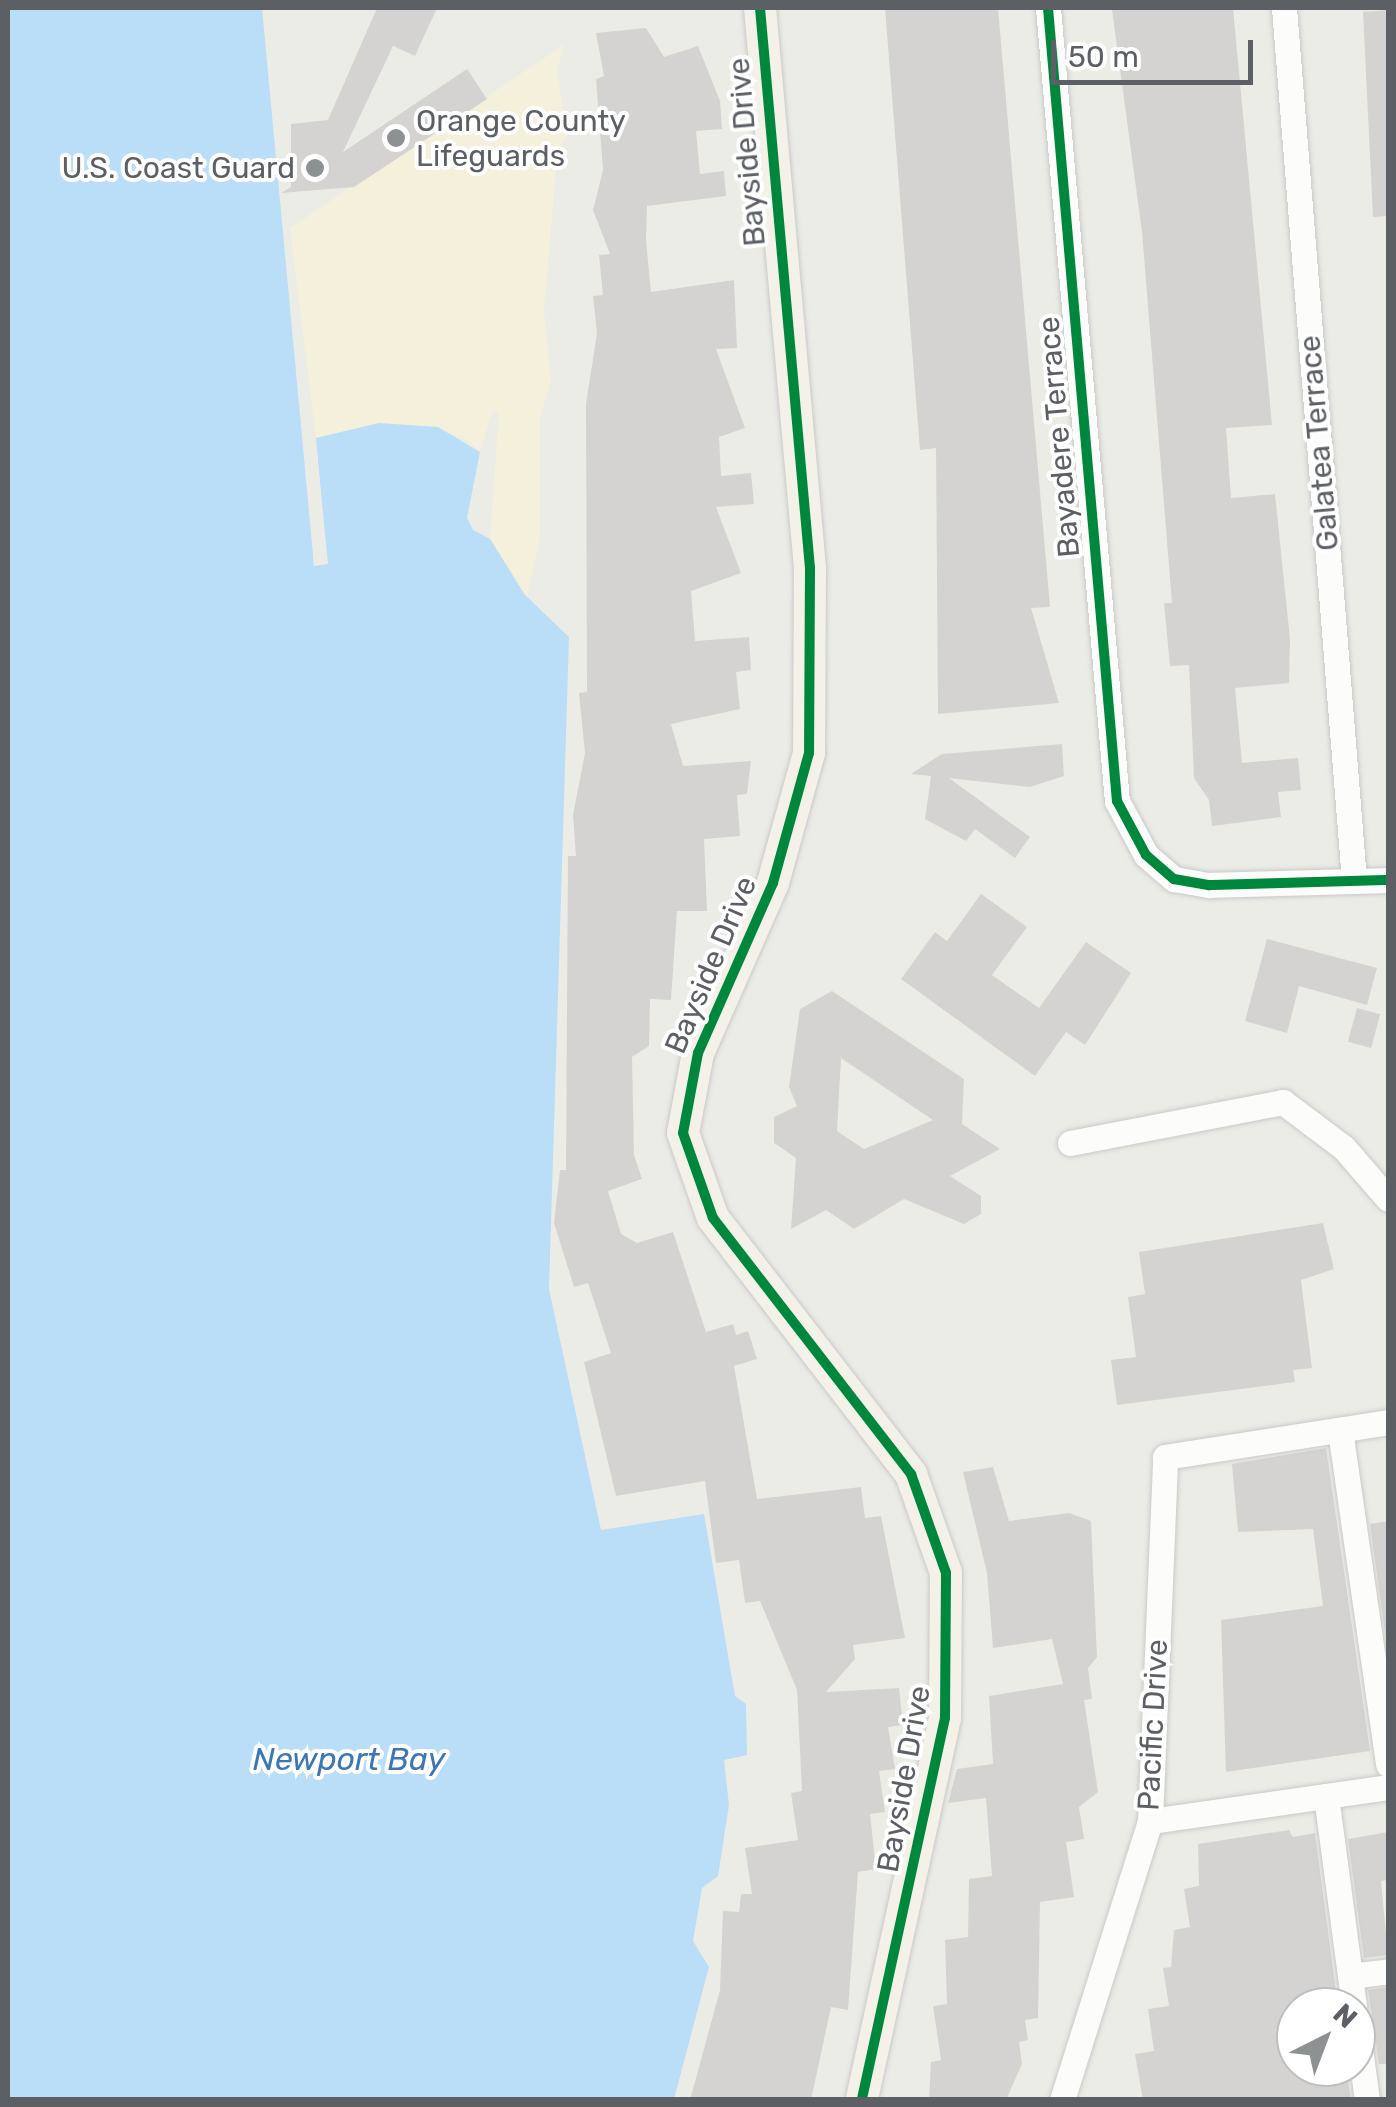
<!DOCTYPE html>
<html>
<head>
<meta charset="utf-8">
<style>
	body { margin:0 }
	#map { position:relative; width:1396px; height:2107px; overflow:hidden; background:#ecece7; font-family:Rubik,sans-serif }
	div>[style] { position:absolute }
	.sand>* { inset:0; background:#f5f0db }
	.water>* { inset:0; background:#baddf8 }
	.pier>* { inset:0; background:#ecece7 }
	.building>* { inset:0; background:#d4d3d1; transform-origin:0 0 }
	.roads { filter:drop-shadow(0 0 2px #c9c9c9) drop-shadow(0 0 2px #c9c9c9) }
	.minor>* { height:25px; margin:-12.5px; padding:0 12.5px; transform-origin:12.5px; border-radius:12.5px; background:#fcfcfb }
	.major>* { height:32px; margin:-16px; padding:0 16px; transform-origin:16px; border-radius:16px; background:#f3f1e8 }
	.cycleway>* { height:10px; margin:-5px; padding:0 5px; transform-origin:5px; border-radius:5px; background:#00873e }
	.dots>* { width:28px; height:28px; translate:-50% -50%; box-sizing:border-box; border:5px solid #fff; border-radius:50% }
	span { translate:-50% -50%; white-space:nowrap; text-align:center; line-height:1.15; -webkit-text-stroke:8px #fff; paint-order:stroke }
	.poi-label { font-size:30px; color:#5c6065 }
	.left { translate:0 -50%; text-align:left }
	.right { translate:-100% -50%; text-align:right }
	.street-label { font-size:30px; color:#5c6065 }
	.water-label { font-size:32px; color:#3a76b8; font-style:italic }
	.frame { position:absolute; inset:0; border:10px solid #5c6065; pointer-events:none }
	.north { position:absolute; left:1276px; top:1987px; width:100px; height:100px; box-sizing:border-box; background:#fff; border:2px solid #bebfc1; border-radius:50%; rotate:42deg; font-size:28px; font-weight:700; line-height:40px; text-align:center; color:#5c6065 }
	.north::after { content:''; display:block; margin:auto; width:35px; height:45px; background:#8e9192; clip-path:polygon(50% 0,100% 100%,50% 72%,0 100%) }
	.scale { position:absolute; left:1051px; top:40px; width:202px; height:45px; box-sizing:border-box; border:5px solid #5c6065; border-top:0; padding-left:12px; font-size:30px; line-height:35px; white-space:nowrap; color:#5c6065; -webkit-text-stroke:8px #fff; paint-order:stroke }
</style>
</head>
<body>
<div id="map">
	<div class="sand">
		<div style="clip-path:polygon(564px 45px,557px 71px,567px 134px,557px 157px,544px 311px,551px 381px,540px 418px,540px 536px,527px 597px,490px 539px,499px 412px,492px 411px,480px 452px,461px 436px,379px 423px,316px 438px,290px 228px)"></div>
	</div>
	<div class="water">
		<div style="clip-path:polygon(8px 8px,262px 8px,314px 565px,327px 563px,316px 438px,379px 423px,438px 427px,480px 452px,467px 518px,473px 530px,490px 539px,525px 595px,569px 637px,549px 1289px,601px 1530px,704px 1514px,735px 1696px,746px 1704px,747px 1755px,724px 1760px,729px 1805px,718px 1876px,702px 1888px,693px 1941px,709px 1967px,674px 2099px,8px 2100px)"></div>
	</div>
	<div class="pier">
		<div style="clip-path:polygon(301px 397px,318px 560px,315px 433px,328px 564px,314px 566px)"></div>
	</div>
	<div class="building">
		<div style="clip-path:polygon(377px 8px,437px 8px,415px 56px,393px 46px,343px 152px,467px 69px,487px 99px,354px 187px,281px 193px,291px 187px,291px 124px,328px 120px)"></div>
		<div style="clip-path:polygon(885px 8px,998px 8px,1050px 607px,1031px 608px,1059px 703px,938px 714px,936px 448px,920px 450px)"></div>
		<div style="clip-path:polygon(1233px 8px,1272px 425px,1226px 428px,1231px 498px,1275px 494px,1290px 639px,1289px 683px,1235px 688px,1242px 763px,1298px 758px,1301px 790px,1278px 792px,1281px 817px,1212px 826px,1209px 800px,1194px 778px,1189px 665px,1170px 666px,1164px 603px,1172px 603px,1142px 232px,1112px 10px)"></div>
		<div style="clip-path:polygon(1388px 10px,1388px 216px,1373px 217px,1363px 12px)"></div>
		<div style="clip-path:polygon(646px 28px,664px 57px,698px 46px,720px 101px,722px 129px,696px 131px,700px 174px,724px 171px,726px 196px,647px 206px,646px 240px,651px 292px,734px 280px,737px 348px,716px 349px,745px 428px,719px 437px,721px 476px,751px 473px,754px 504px,716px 507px,741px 573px,691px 591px,695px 641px,749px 637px,751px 670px,736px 672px,740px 709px,671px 724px,683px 766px,751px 761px,747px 794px,737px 795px,740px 836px,704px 839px,707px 911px,677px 911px,671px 1000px,650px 999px,649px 1046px,632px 1057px,634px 1155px,642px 1179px,608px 1191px,621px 1234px,637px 1243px,673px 1232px,706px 1332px,733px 1324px,736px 1335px,748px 1331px,757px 1359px,734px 1366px,757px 1499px,861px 1487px,865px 1518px,881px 1516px,905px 1638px,853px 1645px,855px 1659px,826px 1692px,899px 1688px,903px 1725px,888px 1727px,895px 1769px,879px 1771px,885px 1812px,870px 1814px,876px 1869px,858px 1872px,848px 2010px,831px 2007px,811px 2100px,690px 2100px,720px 1990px,723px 1911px,739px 1912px,741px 1894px,752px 1894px,745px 1848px,798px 1840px,791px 1793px,802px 1791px,797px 1690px,760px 1601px,745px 1603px,739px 1560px,716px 1563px,705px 1481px,616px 1496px,584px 1362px,611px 1353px,588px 1283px,574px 1287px,554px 1223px,560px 1170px,566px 1170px,568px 856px,576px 856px,573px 815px,585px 753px,579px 693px,587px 692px,586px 404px,597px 333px,593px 296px,603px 295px,599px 255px,610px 254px,593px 210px,603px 170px,596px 79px,604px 76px,596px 33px)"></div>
		<div style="clip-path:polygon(1062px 744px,1064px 776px,1030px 787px,949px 778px,1030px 837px,1015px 858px,975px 829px,966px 841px,925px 819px,931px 776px,911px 774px,942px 754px)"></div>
		<div style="clip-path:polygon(981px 894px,1027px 927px,992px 975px,1039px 1008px,1086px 942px,1131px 973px,1085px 1045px,1066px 1032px,1035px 1076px,901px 979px,935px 932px,947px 941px)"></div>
		<div style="clip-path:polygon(1267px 939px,1377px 968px,1367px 1005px,1299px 986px,1287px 1033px,1245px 1021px)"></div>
		<div style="clip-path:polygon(evenodd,832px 991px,964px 1079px,962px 1124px,1000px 1149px,950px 1176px,981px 1196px,981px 1214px,964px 1224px,904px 1199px,854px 1229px,826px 1210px,791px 1229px,796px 1158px,774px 1143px,774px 1117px,797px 1106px,789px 1087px,800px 1009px,832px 991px,841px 1058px,933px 1120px,864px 1149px,837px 1131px,841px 1058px)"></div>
		<div style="left:1357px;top:1008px;width:24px;height:35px;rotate:15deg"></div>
		<div style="clip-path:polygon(1323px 1223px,1334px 1269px,1301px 1280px,1312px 1368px,1293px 1370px,1295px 1382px,1117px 1405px,1111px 1360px,1136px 1357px,1128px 1297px,1145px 1294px,1139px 1252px)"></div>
		<div style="clip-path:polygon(1326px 1448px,1370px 1751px,1226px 1772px,1221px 1620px,1323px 1606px,1313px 1529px,1238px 1532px,1232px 1464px)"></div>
		<div style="clip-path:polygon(993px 1467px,1009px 1521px,1069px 1513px,1091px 1521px,1097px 1657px,1088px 1668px,1092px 1699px,1084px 1700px,1098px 1792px,1079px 1807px,1084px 1839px,1066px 1842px,1074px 1897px,1040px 1902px,1038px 2018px,1025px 2020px,1028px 2040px,1019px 2042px,1022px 2064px,1006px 2100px,929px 2100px,931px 2062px,941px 2060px,933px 2006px,947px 2004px,945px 1940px,968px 1937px,969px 1879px,992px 1876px,986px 1798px,948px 1803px,957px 1769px,993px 1764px,989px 1696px,1063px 1684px,1052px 1639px,993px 1648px,987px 1573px,963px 1472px)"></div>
		<div style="clip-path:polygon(1388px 1521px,1388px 1654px,1370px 1524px)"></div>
		<div style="clip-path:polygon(1289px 1830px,1293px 1837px,1315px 1833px,1338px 2007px,1296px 2007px,1296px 2067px,1346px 2067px,1351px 2100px,1143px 2100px,1135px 2054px,1154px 2051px,1148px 2009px,1169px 2006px,1163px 1968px,1171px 1967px,1174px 1930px,1190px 1927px,1184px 1889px,1199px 1886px,1198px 1844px)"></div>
		<div style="clip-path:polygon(1388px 1832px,1388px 1880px,1381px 1881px,1388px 1955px,1364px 1958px,1348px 1839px)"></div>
		<div style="clip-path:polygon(1388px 1987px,1388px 2064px,1379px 2064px,1368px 1990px)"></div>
	</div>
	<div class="roads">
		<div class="minor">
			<div style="left:1048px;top:8px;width:796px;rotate:85.03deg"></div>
			<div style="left:1117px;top:801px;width:61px;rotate:61.8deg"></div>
			<div style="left:1146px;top:855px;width:37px;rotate:41deg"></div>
			<div style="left:1174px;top:879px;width:36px;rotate:10deg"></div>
			<div style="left:1209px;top:885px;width:179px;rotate:-1.6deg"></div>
			<div style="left:1284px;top:8px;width:874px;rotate:85.41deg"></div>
			<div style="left:1070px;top:1143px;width:217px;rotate:-10.9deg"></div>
			<div style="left:1283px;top:1102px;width:76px;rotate:37deg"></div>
			<div style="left:1344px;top:1148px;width:67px;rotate:49.2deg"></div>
			<div style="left:1340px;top:1430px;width:338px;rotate:81.8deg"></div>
			<div style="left:1326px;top:1796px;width:213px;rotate:82.4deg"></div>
			<div style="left:1150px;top:1821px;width:240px;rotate:-8.1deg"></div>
			<div style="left:1350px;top:1976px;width:38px;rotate:-7deg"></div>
			<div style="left:1356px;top:2018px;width:83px;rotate:82.4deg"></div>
			<div style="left:1062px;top:2100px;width:293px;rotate:-72.5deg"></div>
			<div style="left:1150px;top:1821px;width:364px;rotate:-87.6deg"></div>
			<div style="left:1165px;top:1457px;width:226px;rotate:-8.9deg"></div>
		</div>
		<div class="major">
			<div style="left:760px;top:8px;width:562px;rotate:84.9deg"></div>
			<div style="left:810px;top:568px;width:185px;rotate:90.3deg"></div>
			<div style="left:809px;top:753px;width:135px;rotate:105.5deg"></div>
			<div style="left:773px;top:883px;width:186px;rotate:113.8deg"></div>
			<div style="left:698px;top:1053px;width:81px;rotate:100.6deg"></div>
			<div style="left:683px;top:1133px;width:90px;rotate:70.6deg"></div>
			<div style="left:713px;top:1218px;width:324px;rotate:52.3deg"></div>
			<div style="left:911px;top:1474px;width:105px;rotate:70.5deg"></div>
			<div style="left:946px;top:1573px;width:145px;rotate:90.4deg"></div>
			<div style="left:945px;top:1718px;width:391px;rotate:102.3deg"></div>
		</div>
	</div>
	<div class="cycleway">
		<div style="left:760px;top:8px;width:562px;rotate:84.9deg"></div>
		<div style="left:810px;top:568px;width:185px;rotate:90.3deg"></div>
		<div style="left:809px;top:753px;width:135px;rotate:105.5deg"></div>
		<div style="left:773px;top:883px;width:186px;rotate:113.8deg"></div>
		<div style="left:698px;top:1053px;width:81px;rotate:100.6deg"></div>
		<div style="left:683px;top:1133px;width:90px;rotate:70.6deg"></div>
		<div style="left:713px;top:1218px;width:324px;rotate:52.3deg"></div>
		<div style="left:911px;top:1474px;width:105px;rotate:70.5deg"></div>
		<div style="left:946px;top:1573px;width:145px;rotate:90.4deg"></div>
		<div style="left:945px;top:1718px;width:391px;rotate:102.3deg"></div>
		<div style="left:1048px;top:8px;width:796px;rotate:85.03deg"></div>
		<div style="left:1117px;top:801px;width:61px;rotate:61.8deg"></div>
		<div style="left:1146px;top:855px;width:37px;rotate:41deg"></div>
		<div style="left:1174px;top:879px;width:36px;rotate:10deg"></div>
		<div style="left:1209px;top:885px;width:179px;rotate:-1.6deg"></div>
	</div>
	<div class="dots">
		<div style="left:396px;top:138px;background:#8e9192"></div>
		<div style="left:315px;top:168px;background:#8e9192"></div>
	</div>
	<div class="poi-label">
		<span class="left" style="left:416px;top:138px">Orange County<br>Lifeguards</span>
		<span class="right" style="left:295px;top:168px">U.S. Coast Guard</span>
	</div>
	<div class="street-label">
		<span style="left:747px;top:152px;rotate:-95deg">Bayside Drive</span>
		<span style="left:1059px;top:437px;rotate:-95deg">Bayadere Terrace</span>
		<span style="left:1319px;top:443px;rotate:-95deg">Galatea Terrace</span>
		<span style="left:711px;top:965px;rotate:-67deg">Bayside Drive</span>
		<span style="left:1153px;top:1725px;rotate:-87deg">Pacific Drive</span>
		<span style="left:904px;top:1779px;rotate:-80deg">Bayside Drive</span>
	</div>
	<div class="water-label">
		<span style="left:349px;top:1759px">Newport Bay</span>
	</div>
	<div class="frame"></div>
	<div class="north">N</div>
	<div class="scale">50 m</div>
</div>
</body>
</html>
